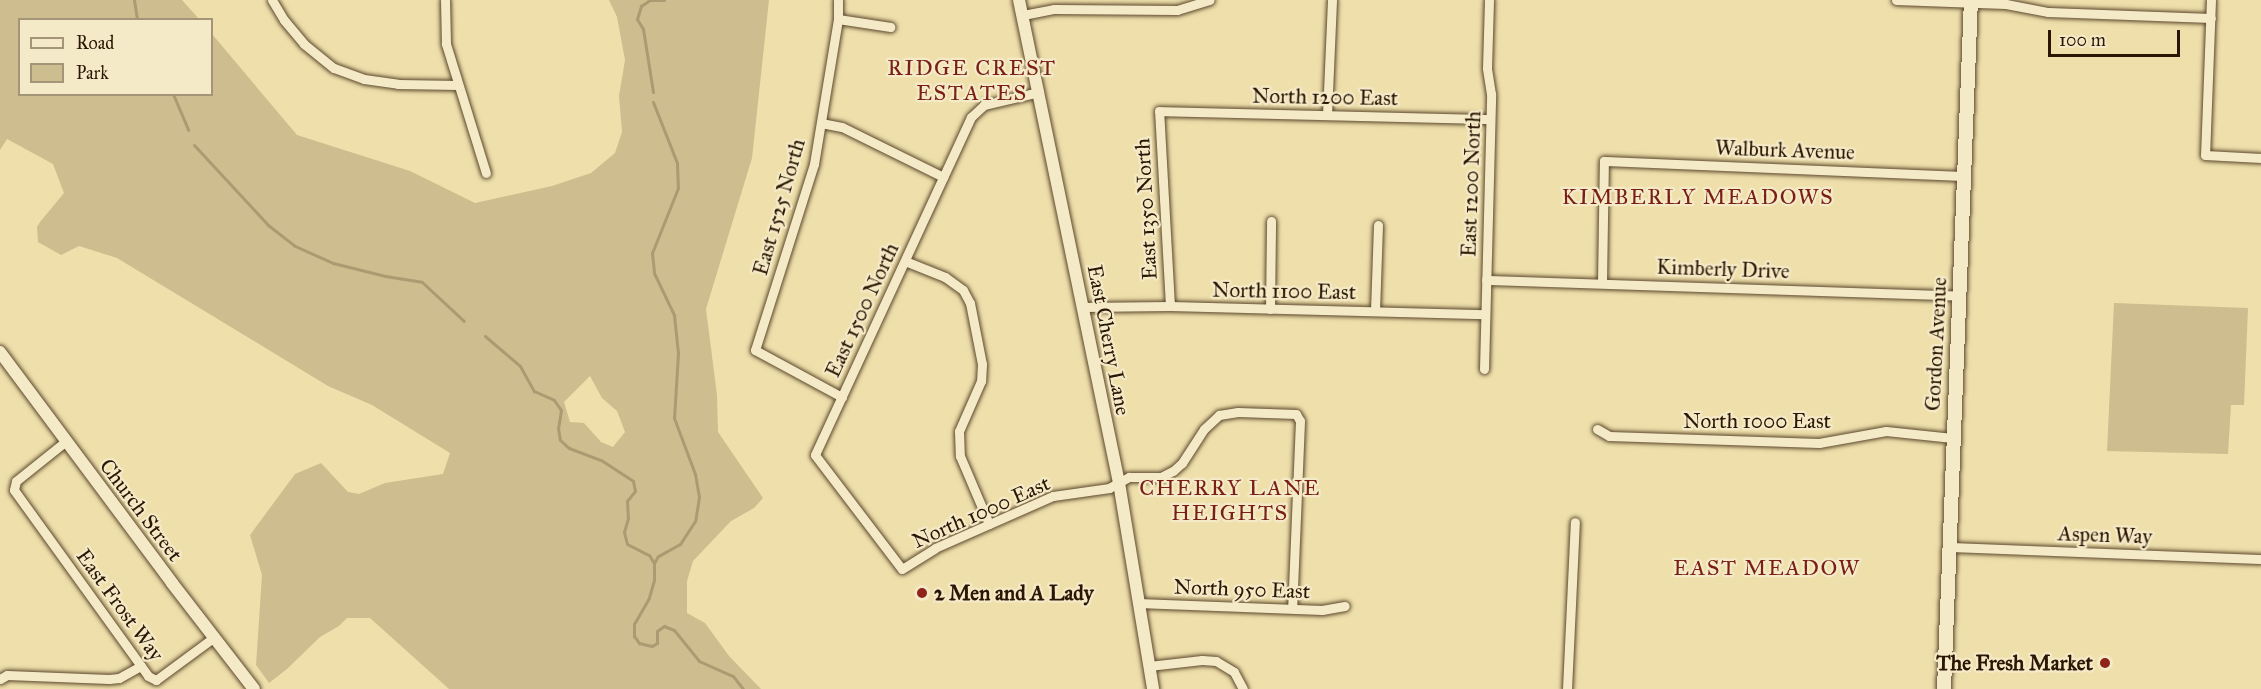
<!DOCTYPE html>
<html>
<head>
<meta charset="utf-8">
<style>
	body { margin:0 }
	#map { position:relative; width:2261px; height:689px; overflow:hidden; background:#efdfab; font-family:"IM FELL Great Primer",serif }
	div>[style] { position:absolute }
	.green>* { inset:0; background:#cebd8e }
	.stream>* { height:3px; margin:-1.5px; padding:0 1.5px; transform-origin:1.5px; border-radius:1.5px; background:#ac9b72 }
	.roads { filter:drop-shadow(0 0 2px #5b482c) drop-shadow(0 0 2px #5b482c) }
	.minor>* { height:9px; margin:-4.5px; padding:0 4.5px; transform-origin:4.5px; border-radius:4.5px; background:#f5eac8 }
	.tertiary>* { height:12px; margin:-6px; padding:0 6px; transform-origin:6px; border-radius:6px; background:#f5eac8 }
	.secondary>* { height:14px; margin:-7px; padding:0 7px; transform-origin:7px; border-radius:7px; background:#f5eac8 }
	.dots>* { width:16px; height:16px; translate:-50% -50%; box-sizing:border-box; border:3px solid #f5eac8; border-radius:50% }
	span { translate:-50% -50%; white-space:nowrap; text-align:center; line-height:1.15; -webkit-text-stroke:4.5px #f5eac8; paint-order:stroke }
	.street-label { font-size:21px; color:#2a1602 }
	.poi-label { font-size:21px; color:#2a1602; font-weight:700 }
	.left { translate:0 -50%; text-align:left }
	.right { translate:-100% -50%; text-align:right }
	.neighbourhood-label { font-size:22px; color:#7a1f14; letter-spacing:1.5px }
	.legend { position:absolute; left:18px; top:18px; width:195px; height:78px; box-sizing:border-box; background:#f5eac8; border:2px solid #a49579; margin:0; padding:8px 10px; list-style:none; font-size:18px; color:#2a1602 }
	.legend li { display:flex; align-items:center; gap:12px; height:30px }
	.legend b { width:30px; border:2px solid #a49579 }
	.scale { position:absolute; left:2048px; top:30px; width:132px; height:27px; box-sizing:border-box; border:3px solid #2a1602; border-top:0; padding-left:8px; font-size:18px; line-height:21px; white-space:nowrap; color:#2a1602; -webkit-text-stroke:4px #f5eac8; paint-order:stroke }
</style>
</head>
<body>
<div id="map">
	<div class="green">
		<div style="clip-path:polygon(evenodd,0 0,182px 0,199px 19px,20px 20px,20px 94px,212px 94px,212px 34px,297px 135px,410px 171px,475px 203px,552px 186px,591px 173px,615px 153px,622px 132px,619px 96px,625px 60px,617px 17px,609px 0,769px 0,752px 158px,706px 309px,717px 395px,718px 432px,763px 498px,754px 508px,731px 521px,693px 561px,687px 581px,687px 613px,705px 623px,729px 656px,761px 689px,449px 689px,370px 618px,347px 618px,339px 626px,320px 637px,287px 669px,269px 683px,256px 665px,262px 575px,250px 535px,295px 474px,321px 463px,348px 492px,359px 494px,385px 483px,443px 474px,450px 453px,372px 405px,328px 386px,117px 258px,79px 246px,61px 255px,38px 242px,37px 227px,40px 222px,64px 193px,53px 164px,7px 139px,0 150px,0 0,590px 376px,602px 398px,617px 411px,625px 432px,613px 447px,601px 442px,584px 423px,570px 422px,564px 402px,590px 376px)"></div>
		<div style="clip-path:polygon(2114px 303px,2248px 308px,2244px 405px,2231px 405px,2228px 454px,2107px 451px)"></div>
	</div>
	<div class="stream">
		<div style="left:134px;top:0;width:20px;rotate:81deg"></div>
		<div style="left:653px;top:92px;width:64px;rotate:-99deg"></div>
		<div style="left:643px;top:29px;width:12px;rotate:-121deg"></div>
		<div style="left:637px;top:19px;width:14px;rotate:-73deg"></div>
		<div style="left:641px;top:6px;width:11px;rotate:-34deg"></div>
		<div style="left:650px;top:0;width:14px"></div>
		<div style="left:173px;top:94px;width:39px;rotate:67deg"></div>
		<div style="left:653px;top:102px;width:66px;rotate:68.5deg"></div>
		<div style="left:677px;top:163px;width:25px;rotate:88deg"></div>
		<div style="left:678px;top:188px;width:70px;rotate:111.8deg"></div>
		<div style="left:652px;top:253px;width:20px;rotate:84deg"></div>
		<div style="left:654px;top:273px;width:47px;rotate:64.5deg"></div>
		<div style="left:674px;top:315px;width:38px;rotate:84deg"></div>
		<div style="left:678px;top:353px;width:65px;rotate:93.5deg"></div>
		<div style="left:674px;top:418px;width:60px;rotate:69.4deg"></div>
		<div style="left:695px;top:474px;width:23px;rotate:80deg"></div>
		<div style="left:699px;top:497px;width:24px;rotate:99deg"></div>
		<div style="left:695px;top:521px;width:27px;rotate:123deg"></div>
		<div style="left:680px;top:544px;width:25px;rotate:151deg"></div>
		<div style="left:658px;top:556px;width:8px;rotate:120deg"></div>
		<div style="left:194px;top:145px;width:109px;rotate:47.2deg"></div>
		<div style="left:268px;top:225px;width:34px;rotate:38deg"></div>
		<div style="left:295px;top:246px;width:42px;rotate:24.1deg"></div>
		<div style="left:333px;top:263px;width:54px;rotate:14deg"></div>
		<div style="left:385px;top:276px;width:37px;rotate:9deg"></div>
		<div style="left:422px;top:282px;width:57px;rotate:42.9deg"></div>
		<div style="left:485px;top:336px;width:46px;rotate:40.6deg"></div>
		<div style="left:520px;top:366px;width:29px;rotate:61deg"></div>
		<div style="left:534px;top:391px;width:22px;rotate:24deg"></div>
		<div style="left:554px;top:400px;width:12px;rotate:55deg"></div>
		<div style="left:561px;top:410px;width:18px;rotate:99deg"></div>
		<div style="left:558px;top:428px;width:12px;rotate:81deg"></div>
		<div style="left:560px;top:440px;width:12px;rotate:42deg"></div>
		<div style="left:569px;top:448px;width:34px;rotate:21deg"></div>
		<div style="left:601px;top:460px;width:38px;rotate:33deg"></div>
		<div style="left:633px;top:481px;width:10px;rotate:79deg"></div>
		<div style="left:635px;top:491px;width:13px;rotate:129deg"></div>
		<div style="left:627px;top:501px;width:17px;rotate:87deg"></div>
		<div style="left:628px;top:518px;width:15px;rotate:106deg"></div>
		<div style="left:624px;top:532px;width:12px;rotate:76deg"></div>
		<div style="left:627px;top:544px;width:25px;rotate:27deg"></div>
		<div style="left:649px;top:555px;width:9px;rotate:58deg"></div>
		<div style="left:654px;top:563px;width:17px;rotate:90deg"></div>
		<div style="left:654px;top:580px;width:19px;rotate:106deg"></div>
		<div style="left:649px;top:598px;width:30px;rotate:120deg"></div>
		<div style="left:634px;top:624px;width:12px;rotate:90deg"></div>
		<div style="left:634px;top:636px;width:9px;rotate:54deg"></div>
		<div style="left:639px;top:643px;width:13px;rotate:13deg"></div>
		<div style="left:652px;top:646px;width:6px;rotate:-31deg"></div>
		<div style="left:657px;top:643px;width:12px;rotate:-90deg"></div>
		<div style="left:657px;top:631px;width:9px;rotate:-36deg"></div>
		<div style="left:664px;top:626px;width:11px;rotate:22deg"></div>
		<div style="left:674px;top:630px;width:40px;rotate:51deg"></div>
		<div style="left:699px;top:661px;width:37px;rotate:24deg"></div>
		<div style="left:733px;top:676px;width:16px;rotate:52deg"></div>
	</div>
	<div class="roads">
		<div class="minor">
			<div style="left:272px;top:0;width:23px;rotate:59deg"></div>
			<div style="left:284px;top:20px;width:31px;rotate:50deg"></div>
			<div style="left:304px;top:44px;width:38px;rotate:39deg"></div>
			<div style="left:334px;top:68px;width:32px;rotate:20deg"></div>
			<div style="left:364px;top:79px;width:34px;rotate:8deg"></div>
			<div style="left:398px;top:84px;width:60px;rotate:1deg"></div>
			<div style="left:445px;top:0;width:44px;rotate:88.7deg"></div>
			<div style="left:446px;top:44px;width:135px;rotate:72.8deg"></div>
			<div style="left:838px;top:0;width:19px;rotate:90deg"></div>
			<div style="left:838px;top:19px;width:147px;rotate:99.4deg"></div>
			<div style="left:814px;top:164px;width:195px;rotate:107.6deg"></div>
			<div style="left:755px;top:350px;width:99px;rotate:28.4deg"></div>
			<div style="left:1896px;top:0;width:110px;rotate:2.1deg"></div>
			<div style="left:2006px;top:4px;width:43px;rotate:10.8deg"></div>
			<div style="left:2048px;top:12px;width:163px;rotate:2.1deg"></div>
			<div style="left:2211px;top:0;width:155px;rotate:92.2deg"></div>
			<div style="left:2205px;top:155px;width:56px;rotate:3.1deg"></div>
			<div style="left:1023px;top:15px;width:32px;rotate:-11deg"></div>
			<div style="left:1054px;top:9px;width:123px;rotate:0.5deg"></div>
			<div style="left:1177px;top:10px;width:34px;rotate:-17deg"></div>
			<div style="left:838px;top:19px;width:53px;rotate:8.7deg"></div>
			<div style="left:1039px;top:92px;width:57px;rotate:166.7deg"></div>
			<div style="left:984px;top:105px;width:18px;rotate:137deg"></div>
			<div style="left:971px;top:117px;width:372px;rotate:114.8deg"></div>
			<div style="left:815px;top:455px;width:143px;rotate:52.7deg"></div>
			<div style="left:902px;top:569px;width:39px;rotate:-32deg"></div>
			<div style="left:935px;top:548px;width:129px;rotate:-23.8deg"></div>
			<div style="left:1053px;top:496px;width:57px;rotate:-8.1deg"></div>
			<div style="left:1109px;top:488px;width:23px;rotate:-29deg"></div>
			<div style="left:1129px;top:477px;width:32px"></div>
			<div style="left:1161px;top:477px;width:13px;rotate:-27deg"></div>
			<div style="left:1173px;top:471px;width:12px;rotate:-42deg"></div>
			<div style="left:1182px;top:463px;width:40px;rotate:-57.1deg"></div>
			<div style="left:1204px;top:429px;width:21px;rotate:-43deg"></div>
			<div style="left:1219px;top:415px;width:19px;rotate:-9deg"></div>
			<div style="left:1238px;top:412px;width:58px;rotate:2deg"></div>
			<div style="left:1296px;top:414px;width:8px;rotate:60deg"></div>
			<div style="left:1300px;top:421px;width:187px;rotate:92.4deg"></div>
			<div style="left:1327px;top:115px;width:115px;rotate:-87.5deg"></div>
			<div style="left:821px;top:123px;width:21px;rotate:11deg"></div>
			<div style="left:842px;top:127px;width:113px;rotate:26.3deg"></div>
			<div style="left:905px;top:261px;width:43px;rotate:21.8deg"></div>
			<div style="left:945px;top:277px;width:22px;rotate:36deg"></div>
			<div style="left:963px;top:290px;width:15px;rotate:62deg"></div>
			<div style="left:970px;top:303px;width:62px;rotate:78.9deg"></div>
			<div style="left:982px;top:364px;width:17px;rotate:93deg"></div>
			<div style="left:981px;top:381px;width:55px;rotate:113.7deg"></div>
			<div style="left:959px;top:431px;width:25px;rotate:88deg"></div>
			<div style="left:960px;top:456px;width:74px;rotate:66.9deg"></div>
			<div style="left:1486px;top:280px;width:473px;rotate:1.9deg"></div>
			<div style="left:1602px;top:283px;width:122px;rotate:-89.1deg"></div>
			<div style="left:1604px;top:161px;width:360px;rotate:2.4deg"></div>
			<div style="left:1170px;top:306px;width:195px;rotate:-93.2deg"></div>
			<div style="left:1159px;top:111px;width:331px;rotate:1.4deg"></div>
			<div style="left:1083px;top:307px;width:87px;rotate:-0.7deg"></div>
			<div style="left:1170px;top:306px;width:315px;rotate:1.5deg"></div>
			<div style="left:1270px;top:309px;width:88px;rotate:-89.3deg"></div>
			<div style="left:1375px;top:311px;width:86px;rotate:-88deg"></div>
			<div style="left:1484px;top:369px;width:275px;rotate:-88.5deg"></div>
			<div style="left:1491px;top:94px;width:26px;rotate:-99deg"></div>
			<div style="left:1487px;top:68px;width:68px;rotate:-88.3deg"></div>
			<div style="left:1597px;top:429px;width:14px;rotate:30deg"></div>
			<div style="left:1609px;top:436px;width:210px;rotate:1.9deg"></div>
			<div style="left:1819px;top:443px;width:68px;rotate:-10.2deg"></div>
			<div style="left:1886px;top:431px;width:67px;rotate:6deg"></div>
			<div style="left:66px;top:441px;width:64px;rotate:141.3deg"></div>
			<div style="left:16px;top:481px;width:9px;rotate:103deg"></div>
			<div style="left:14px;top:490px;width:229px;rotate:54.2deg"></div>
			<div style="left:148px;top:676px;width:9px;rotate:27deg"></div>
			<div style="left:156px;top:680px;width:71px;rotate:-36.4deg"></div>
			<div style="left:1949px;top:547px;width:312px;rotate:2.2deg"></div>
			<div style="left:1138px;top:603px;width:184px;rotate:2.2deg"></div>
			<div style="left:1322px;top:610px;width:23px;rotate:-10deg"></div>
			<div style="left:1149px;top:666px;width:53px;rotate:-6.5deg"></div>
			<div style="left:1202px;top:660px;width:14px;rotate:4deg"></div>
			<div style="left:1216px;top:661px;width:21px;rotate:31deg"></div>
			<div style="left:1234px;top:672px;width:19px;rotate:62deg"></div>
			<div style="left:0;top:679px;width:8px;rotate:-30deg"></div>
			<div style="left:7px;top:675px;width:102px;rotate:2.2deg"></div>
			<div style="left:109px;top:679px;width:10px;rotate:-6deg"></div>
			<div style="left:119px;top:678px;width:25px;rotate:-29deg"></div>
			<div style="left:1567px;top:689px;width:167px;rotate:-87.3deg"></div>
		</div>
		<div class="tertiary">
			<div style="left:1019px;top:0;width:493px;rotate:78.3deg"></div>
			<div style="left:1119px;top:483px;width:209px;rotate:80.6deg"></div>
			<div style="left:0;top:352px;width:288px;rotate:53.3deg"></div>
			<div style="left:172px;top:583px;width:134px;rotate:52.3deg"></div>
		</div>
		<div class="secondary">
			<div style="left:1944px;top:689px;width:690px;rotate:-87.76deg"></div>
		</div>
	</div>
	<div class="dots">
		<div style="left:922px;top:593px;background:#8f2418"></div>
		<div style="left:2105px;top:663px;background:#8f2418"></div>
	</div>
	<div class="street-label">
		<span style="left:1325px;top:97px;rotate:1deg">North 1200 East</span>
		<span style="left:1785px;top:150px;rotate:2deg">Walburk Avenue</span>
		<span style="left:1471px;top:184px;rotate:-88deg">East 1200 North</span>
		<span style="left:779px;top:207px;rotate:-74deg">East 1525 North</span>
		<span style="left:1146px;top:209px;rotate:-93deg">East 1350 North</span>
		<span style="left:1723px;top:269px;rotate:2deg">Kimberly Drive</span>
		<span style="left:1284px;top:291px;rotate:1deg">North 1100 East</span>
		<span style="left:862px;top:310px;rotate:-65deg">East 1500 North</span>
		<span style="left:1109px;top:340px;rotate:79deg">East Cherry Lane</span>
		<span style="left:1936px;top:344px;rotate:-87deg">Gordon Avenue</span>
		<span style="left:1757px;top:421px">North 1000 East</span>
		<span style="left:141px;top:510px;rotate:53deg">Church Street</span>
		<span style="left:981px;top:512px;rotate:-24deg">North 1000 East</span>
		<span style="left:2105px;top:535px;rotate:2deg">Aspen Way</span>
		<span style="left:1242px;top:589px;rotate:2deg">North 950 East</span>
		<span style="left:120px;top:605px;rotate:54deg">East Frost Way</span>
	</div>
	<div class="poi-label">
		<span class="left" style="left:934px;top:593px">2 Men and A Lady</span>
		<span class="right" style="left:2093px;top:663px">The Fresh Market</span>
	</div>
	<div class="neighbourhood-label">
		<span style="left:972px;top:80px">RIDGE CREST<br>ESTATES</span>
		<span style="left:1698px;top:197px">KIMBERLY MEADOWS</span>
		<span style="left:1230px;top:500px">CHERRY LANE<br>HEIGHTS</span>
		<span style="left:1767px;top:568px">EAST MEADOW</span>
	</div>
	<ul class="legend">
	<li><b style="height:8px;background:#f5eac8"></b>Road</li>
	<li><b style="height:16px;background:#cebd8e"></b>Park</li>
	</ul>
	<div class="scale">100 m</div>
</div>
</body>
</html>
